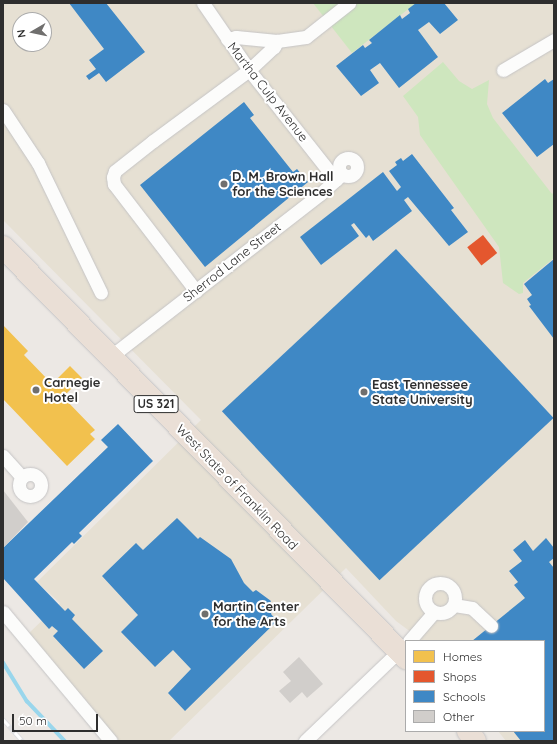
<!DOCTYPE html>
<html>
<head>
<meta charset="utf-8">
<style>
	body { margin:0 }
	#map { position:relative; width:557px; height:744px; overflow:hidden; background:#ece8e4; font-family:Quicksand,sans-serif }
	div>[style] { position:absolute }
	.education>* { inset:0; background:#e6e0d3 }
	.green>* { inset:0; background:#cee6be }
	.homes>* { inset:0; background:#f2c14e }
	.shops>* { inset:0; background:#e4572e; transform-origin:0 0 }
	.schools>* { inset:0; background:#3f88c5; transform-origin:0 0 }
	.stream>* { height:3.5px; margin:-1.75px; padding:0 1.75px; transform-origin:1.75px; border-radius:1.75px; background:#99d6ec }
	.building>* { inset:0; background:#d1cecb }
	.roads { filter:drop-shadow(0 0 1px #c5c4c5) drop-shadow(0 0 1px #c5c4c5) }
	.street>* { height:13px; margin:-6.5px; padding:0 6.5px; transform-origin:6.5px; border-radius:6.5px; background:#fcfcfb }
	.street>.ring { margin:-6.5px; padding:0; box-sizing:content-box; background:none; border:13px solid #fcfcfb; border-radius:50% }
	.highway>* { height:22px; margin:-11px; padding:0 11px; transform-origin:11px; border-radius:11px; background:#eadfd6 }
	.rail>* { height:4.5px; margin-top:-2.25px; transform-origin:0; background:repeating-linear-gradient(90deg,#fff 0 9px,#dfdfe1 0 18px); box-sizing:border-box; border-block:1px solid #dfdfe1 }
	.dots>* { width:11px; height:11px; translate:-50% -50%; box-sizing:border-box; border:2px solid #fff; border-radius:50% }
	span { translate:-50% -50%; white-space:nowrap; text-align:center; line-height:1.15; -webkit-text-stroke:4px #fff; paint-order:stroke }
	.shield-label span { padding:1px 3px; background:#fff; border:1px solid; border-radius:3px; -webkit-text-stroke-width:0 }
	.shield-label { font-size:12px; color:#2e2e2e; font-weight:700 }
	.street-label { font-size:13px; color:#2e2e2e }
	.poi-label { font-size:13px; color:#2e2e2e; font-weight:700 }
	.left { translate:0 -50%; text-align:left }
	.frame { position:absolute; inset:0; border:4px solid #2e2e2e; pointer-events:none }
	.legend { position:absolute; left:405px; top:640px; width:140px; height:92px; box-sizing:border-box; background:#fff; border:1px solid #ababab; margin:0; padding:5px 7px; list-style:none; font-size:12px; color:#2e2e2e }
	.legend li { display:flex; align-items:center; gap:8px; height:20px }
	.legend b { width:20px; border:1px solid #ababab }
	.north { position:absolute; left:12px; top:12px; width:40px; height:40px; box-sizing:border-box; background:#fff; border:1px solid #ababab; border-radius:50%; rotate:261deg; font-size:11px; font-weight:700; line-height:16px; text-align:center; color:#2e2e2e }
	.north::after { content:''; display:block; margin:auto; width:14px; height:18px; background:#706f6e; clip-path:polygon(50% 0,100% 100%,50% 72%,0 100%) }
	.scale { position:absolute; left:12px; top:714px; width:86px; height:18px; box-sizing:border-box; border:2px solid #2e2e2e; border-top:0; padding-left:5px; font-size:12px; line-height:14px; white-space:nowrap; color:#2e2e2e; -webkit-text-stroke:3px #fff; paint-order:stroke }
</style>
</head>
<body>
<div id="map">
	<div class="education">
		<div style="clip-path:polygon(evenodd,3px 3px,554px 3px,554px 741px,506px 741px,498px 731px,544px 731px,544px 641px,423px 641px,396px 621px,346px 568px,169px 741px,111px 741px,25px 637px,60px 603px,37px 582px,201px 420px,3px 220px,3px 3px,20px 20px,44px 20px,44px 44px,20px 44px,20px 20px)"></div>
	</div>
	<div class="green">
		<div style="clip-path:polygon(313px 3px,416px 3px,352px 53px)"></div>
		<div style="clip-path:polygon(443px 62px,459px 81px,472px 89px,489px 80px,487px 104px,493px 118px,552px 194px,554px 192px,554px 258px,523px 283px,523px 293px,519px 294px,503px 283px,499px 247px,420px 135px,418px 117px,403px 96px)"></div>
	</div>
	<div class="homes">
		<div style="clip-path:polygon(3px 325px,28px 351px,24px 355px,52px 384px,70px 366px,82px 378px,63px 397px,95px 430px,90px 434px,95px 439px,67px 466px,3px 399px)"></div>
	</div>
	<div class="shops">
		<div style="left:483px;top:235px;width:23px;height:20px;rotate:52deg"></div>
	</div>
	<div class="schools">
		<div style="clip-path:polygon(69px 3px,106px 3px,145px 52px,106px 82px,99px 73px,89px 80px,86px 76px,96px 69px,89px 60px,104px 49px)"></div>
		<div style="clip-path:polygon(416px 3px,444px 3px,458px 20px,440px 34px,429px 22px,418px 30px,438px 57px,399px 88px,380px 63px,370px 70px,379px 83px,361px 96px,336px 66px,363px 45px,365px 48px,372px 43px,369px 40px,400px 15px,402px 19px,410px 13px,408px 9px)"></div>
		<div style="clip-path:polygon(545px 79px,548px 83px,554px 79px,554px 144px,537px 157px,502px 113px)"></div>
		<div style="clip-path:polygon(244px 102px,254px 115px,250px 118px,293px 172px,297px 169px,308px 182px,205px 267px,140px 185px)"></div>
		<div style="clip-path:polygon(412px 154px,454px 208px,451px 210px,468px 232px,449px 246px,408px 197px,404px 200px,412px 211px,373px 241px,369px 235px,366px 238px,354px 223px,351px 225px,359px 236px,321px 265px,300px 237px,383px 172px,397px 191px,401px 187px,389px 171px,397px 165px,395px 162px,401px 158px,403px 161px)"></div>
		<div style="left:396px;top:249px;width:231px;height:238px;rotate:47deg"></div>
		<div style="clip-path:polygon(554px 259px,554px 339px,529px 306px,531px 305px,527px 299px,532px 295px,524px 284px)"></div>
		<div style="clip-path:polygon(118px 424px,153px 461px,79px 533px,82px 536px,74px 544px,72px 542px,34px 579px,65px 611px,68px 608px,75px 615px,72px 619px,103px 651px,84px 669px,53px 636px,58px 631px,52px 626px,49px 629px,3px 578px,3px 548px,108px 447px,101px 440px)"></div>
		<div style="clip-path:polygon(177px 518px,198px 539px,200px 537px,231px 559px,244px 583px,253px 592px,256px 590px,271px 601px,270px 603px,274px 605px,271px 614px,277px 621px,185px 711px,168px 693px,191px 669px,173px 650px,155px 667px,121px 632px,138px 615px,102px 576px,136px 543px,143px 550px)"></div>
		<div style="clip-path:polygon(546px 538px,554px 548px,554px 558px,549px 562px,554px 568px,554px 741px,521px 741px,513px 731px,544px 731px,544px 641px,472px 641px,525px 598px,514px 585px,518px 582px,509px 571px,522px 561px,513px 550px,525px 540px,533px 551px)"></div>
	</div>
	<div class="stream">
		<div style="left:3px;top:662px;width:46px;rotate:58.4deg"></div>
		<div style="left:27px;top:701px;width:55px;rotate:46.5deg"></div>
	</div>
	<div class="building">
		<div style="clip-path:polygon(3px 490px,28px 522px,3px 548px)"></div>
		<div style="clip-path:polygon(299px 657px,323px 684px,307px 698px,302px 692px,290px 703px,279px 691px,291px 681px,283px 672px)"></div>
	</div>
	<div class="roads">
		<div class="street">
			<div style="left:203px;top:3px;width:81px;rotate:55.5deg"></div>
			<div style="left:249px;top:70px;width:140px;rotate:51.7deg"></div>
			<div style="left:227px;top:39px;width:9px;rotate:-13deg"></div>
			<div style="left:236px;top:37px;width:41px;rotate:5.6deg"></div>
			<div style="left:277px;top:41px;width:29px;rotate:-8deg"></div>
			<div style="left:306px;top:37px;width:55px;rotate:-38.3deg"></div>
			<div style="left:503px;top:70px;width:59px;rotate:-30.5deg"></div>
			<div style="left:3px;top:110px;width:64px;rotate:56.6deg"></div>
			<div style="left:38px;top:163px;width:144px;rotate:64.1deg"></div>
			<div class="ring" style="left:339px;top:158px;width:5px;height:5px"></div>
			<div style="left:196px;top:291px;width:135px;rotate:-127.5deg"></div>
			<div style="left:114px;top:184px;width:7px;rotate:-98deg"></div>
			<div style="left:113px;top:177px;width:6px;rotate:-72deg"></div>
			<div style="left:115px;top:171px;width:48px;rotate:-38.3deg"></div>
			<div style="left:153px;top:141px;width:119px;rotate:-36.5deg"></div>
			<div style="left:249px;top:70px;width:34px;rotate:-43deg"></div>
			<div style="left:274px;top:47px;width:7px;rotate:-63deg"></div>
			<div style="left:110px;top:357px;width:266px;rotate:-37.8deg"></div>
			<div style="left:320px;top:194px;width:30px;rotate:-42deg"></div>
			<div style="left:3px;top:456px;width:28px;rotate:48deg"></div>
			<div class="ring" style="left:19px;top:474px;width:9px;height:9px"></div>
			<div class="ring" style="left:425px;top:583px;width:17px;height:17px"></div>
			<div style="left:454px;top:605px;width:18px;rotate:9deg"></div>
			<div style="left:472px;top:608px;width:26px;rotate:43deg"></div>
			<div style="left:3px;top:612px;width:168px;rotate:50.1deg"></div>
			<div style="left:409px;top:641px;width:38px;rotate:-49deg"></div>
			<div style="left:305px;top:741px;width:136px;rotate:-43.8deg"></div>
		</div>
		<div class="highway">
			<div style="left:3px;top:247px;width:576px;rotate:45.56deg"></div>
			<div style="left:468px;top:731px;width:12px;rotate:55deg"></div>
		</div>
	</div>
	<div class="rail">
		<div style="left:3px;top:719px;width:30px;rotate:48deg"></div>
	</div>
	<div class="dots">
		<div style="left:224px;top:184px;background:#706f6e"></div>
		<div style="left:36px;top:390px;background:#706f6e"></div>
		<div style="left:364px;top:392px;background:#706f6e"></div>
		<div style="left:205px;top:614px;background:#706f6e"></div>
	</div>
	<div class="shield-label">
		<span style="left:156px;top:404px">US 321</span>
	</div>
	<div class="street-label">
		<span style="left:268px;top:92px;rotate:52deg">Martha Culp Avenue</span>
		<span style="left:232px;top:262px;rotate:-38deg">Sherrod Lane Street</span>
		<span style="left:237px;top:487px;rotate:46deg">West State of Franklin Road</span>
	</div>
	<div class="poi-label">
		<span class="left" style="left:232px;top:184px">D. M. Brown Hall<br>for the Sciences</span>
		<span class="left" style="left:44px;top:390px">Carnegie<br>Hotel</span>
		<span class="left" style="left:372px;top:392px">East Tennessee<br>State University</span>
		<span class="left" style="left:213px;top:614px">Martin Center<br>for the Arts</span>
	</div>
	<div class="frame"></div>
	<ul class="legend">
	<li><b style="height:11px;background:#f2c14e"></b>Homes</li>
	<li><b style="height:11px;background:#e4572e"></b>Shops</li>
	<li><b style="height:11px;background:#3f88c5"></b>Schools</li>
	<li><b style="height:11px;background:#d1cecb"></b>Other</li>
	</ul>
	<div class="north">N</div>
	<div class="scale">50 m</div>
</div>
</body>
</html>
